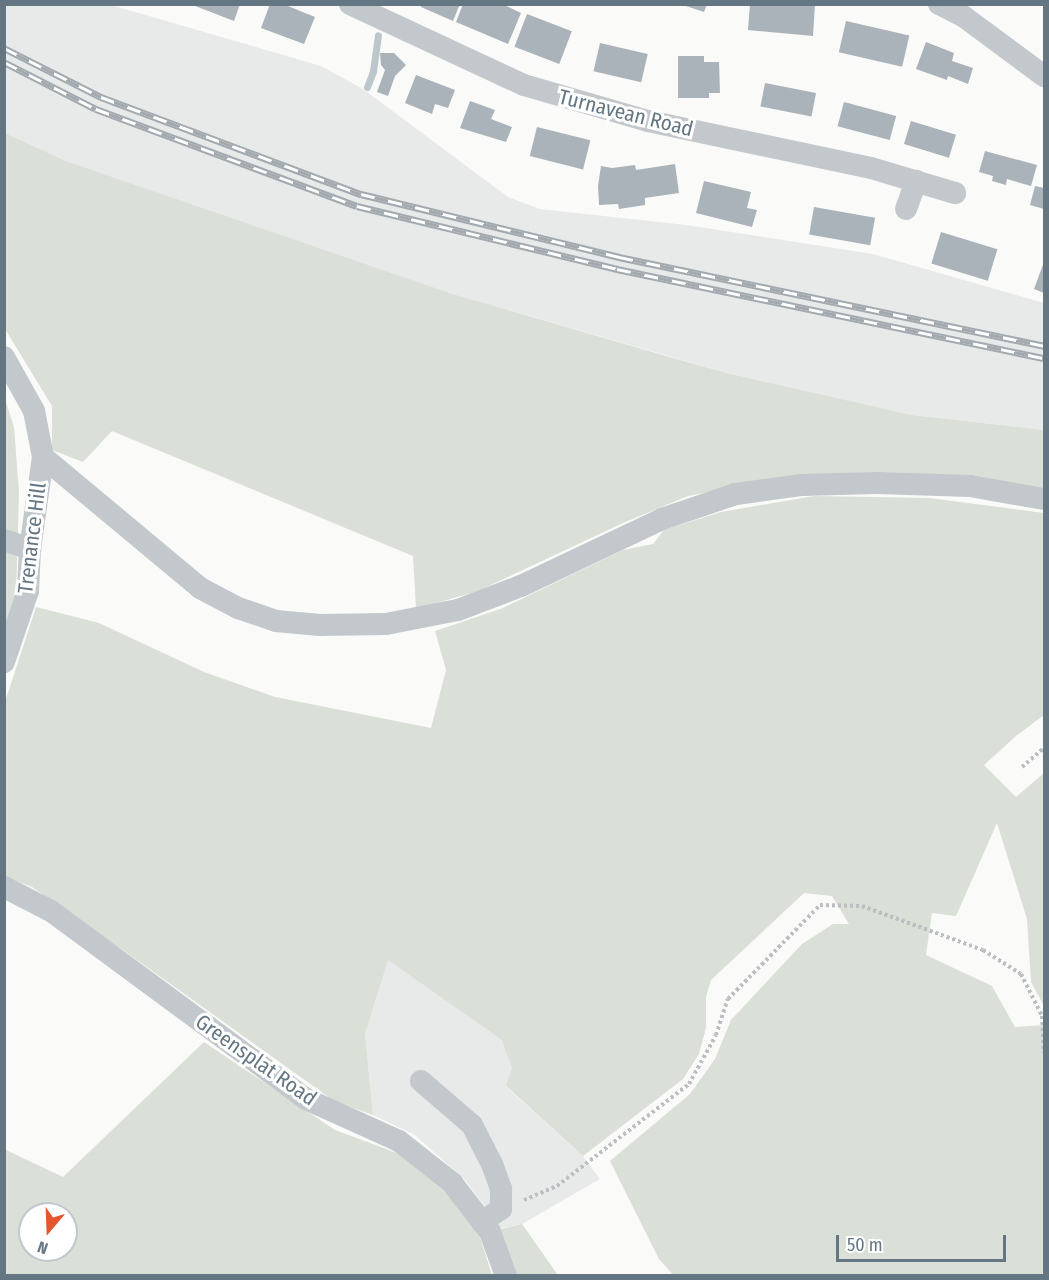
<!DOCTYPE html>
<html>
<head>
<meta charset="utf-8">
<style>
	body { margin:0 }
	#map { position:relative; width:1049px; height:1280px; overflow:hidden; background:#fafaf8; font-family:"Fira Sans Condensed",sans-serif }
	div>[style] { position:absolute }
	.built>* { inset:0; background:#e8e9e9 }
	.green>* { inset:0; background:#dadfd7 }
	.stream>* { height:7px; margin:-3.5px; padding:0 3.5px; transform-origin:3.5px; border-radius:3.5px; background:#bbc7cb }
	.building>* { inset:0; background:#aab3b9; transform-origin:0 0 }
	.path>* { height:4px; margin-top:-2px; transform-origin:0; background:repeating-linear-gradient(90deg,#bbbfc2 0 3px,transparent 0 6px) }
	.minor>* { height:22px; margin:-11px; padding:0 11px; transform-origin:11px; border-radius:11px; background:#c3c8cc }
	.rail>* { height:7px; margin-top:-3.5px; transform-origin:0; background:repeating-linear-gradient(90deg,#fff 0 14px,#a2aab0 0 28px); box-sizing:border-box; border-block:2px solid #a2aab0 }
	span { translate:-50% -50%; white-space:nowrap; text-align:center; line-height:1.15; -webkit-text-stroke:6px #fff; paint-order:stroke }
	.street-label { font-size:21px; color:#657683 }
	.frame { position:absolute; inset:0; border:6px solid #657683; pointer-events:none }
	.north { position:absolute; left:18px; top:1202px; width:60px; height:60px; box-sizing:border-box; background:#fff; border:2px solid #c1c8cd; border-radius:50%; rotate:199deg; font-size:16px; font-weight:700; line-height:24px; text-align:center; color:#657683 }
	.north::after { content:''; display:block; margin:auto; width:21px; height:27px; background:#e4572e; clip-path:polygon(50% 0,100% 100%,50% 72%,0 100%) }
	.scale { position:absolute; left:836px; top:1235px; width:170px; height:27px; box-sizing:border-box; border:3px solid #657683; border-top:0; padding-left:8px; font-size:18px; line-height:21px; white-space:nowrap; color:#657683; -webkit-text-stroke:4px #fff; paint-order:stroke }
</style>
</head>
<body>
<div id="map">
	<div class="built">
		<div style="clip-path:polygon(5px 5px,111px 5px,321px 66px,363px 89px,508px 197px,540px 209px,686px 225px,873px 254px,1044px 303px,1044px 430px,912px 415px,727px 373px,453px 294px,66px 161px,5px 133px)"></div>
		<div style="clip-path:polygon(388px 959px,503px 1040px,512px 1068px,506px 1087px,583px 1156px,600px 1179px,522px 1224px,497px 1229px,486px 1208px,466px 1181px,415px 1135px,373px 1115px,365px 1034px)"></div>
	</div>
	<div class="green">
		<div style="clip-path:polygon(5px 133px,66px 161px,453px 294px,673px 358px,727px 373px,912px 415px,1044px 430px,1044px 491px,762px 482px,688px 496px,623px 523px,478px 591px,416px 609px,413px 556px,112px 431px,83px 462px,52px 450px,52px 406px,5px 329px)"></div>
		<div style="clip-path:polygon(4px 396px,14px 427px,19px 492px,16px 600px,4px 631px)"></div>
		<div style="clip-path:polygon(814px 496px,929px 498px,1044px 513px,1044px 715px,1016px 736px,984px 765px,1016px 797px,1044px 773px,1044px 1006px,1031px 982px,1027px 919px,997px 823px,956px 916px,932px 913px,926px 955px,992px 986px,1015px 1027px,1044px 1025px,1044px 1275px,674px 1276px,659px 1259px,610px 1161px,690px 1094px,715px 1059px,731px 1020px,802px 944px,833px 924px,849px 924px,832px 896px,804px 893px,711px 980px,706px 997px,706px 1028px,699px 1054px,683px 1079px,583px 1156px,506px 1086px,512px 1068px,502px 1040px,388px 960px,365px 1034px,373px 1115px,334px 1101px,123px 950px,32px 887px,5px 877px,4px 705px,36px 607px,99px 623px,204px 672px,275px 697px,431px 728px,446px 670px,435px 631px,503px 608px,623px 550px,653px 544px,664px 530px,721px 512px)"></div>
		<div style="clip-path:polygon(evenodd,204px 1042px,335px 1130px,397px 1153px,444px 1191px,478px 1231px,492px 1275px,5px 1275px,4px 1149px,63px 1177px,204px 1042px,30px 1214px,66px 1214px,66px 1250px,30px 1250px,30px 1214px)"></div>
		<div style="clip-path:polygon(522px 1224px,558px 1275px,515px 1275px,497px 1230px)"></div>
	</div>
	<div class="stream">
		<div style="left:367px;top:87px;width:17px;rotate:-69deg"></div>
		<div style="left:373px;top:71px;width:36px;rotate:-82deg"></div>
	</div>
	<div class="building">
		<div style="clip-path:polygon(190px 4px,240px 4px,234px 21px)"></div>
		<div style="clip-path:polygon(270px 4px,283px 4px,315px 17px,304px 44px,261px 28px)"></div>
		<div style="clip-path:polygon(422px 4px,460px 4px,453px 21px,421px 7px)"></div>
		<div style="clip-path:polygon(463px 4px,502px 4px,521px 13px,508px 44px,456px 22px)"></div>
		<div style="clip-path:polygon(680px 4px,707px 4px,704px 12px)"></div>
		<div style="clip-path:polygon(750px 4px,815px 4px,813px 36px,748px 30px)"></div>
		<div style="left:527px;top:14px;width:48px;height:35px;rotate:21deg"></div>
		<div style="left:846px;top:21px;width:65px;height:32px;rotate:13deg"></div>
		<div style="clip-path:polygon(926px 42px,954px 53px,952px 61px,973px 68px,968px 84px,948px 76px,947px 80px,916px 69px)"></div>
		<div style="left:600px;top:43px;width:49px;height:29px;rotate:13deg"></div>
		<div style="clip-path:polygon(380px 53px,394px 53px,406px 65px,395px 76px,388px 96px,377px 92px,385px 70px,381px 65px)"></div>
		<div style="clip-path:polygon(678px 56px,704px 56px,704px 62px,719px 62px,720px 93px,709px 93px,709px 98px,678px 98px)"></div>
		<div style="clip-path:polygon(416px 75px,455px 90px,448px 108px,435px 104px,432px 114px,405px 103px)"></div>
		<div style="left:765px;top:83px;width:52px;height:24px;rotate:11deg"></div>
		<div style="clip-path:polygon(470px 101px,495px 110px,491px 119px,512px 127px,506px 142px,460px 128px)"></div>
		<div style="left:844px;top:102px;width:54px;height:25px;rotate:15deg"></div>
		<div style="left:911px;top:121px;width:47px;height:24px;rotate:17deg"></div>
		<div style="left:537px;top:127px;width:55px;height:30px;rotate:14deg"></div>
		<div style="clip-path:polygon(985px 151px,1037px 165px,1031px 186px,1007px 179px,1006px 185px,992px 181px,993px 176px,979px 172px)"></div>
		<div style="clip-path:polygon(675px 164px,679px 193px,645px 198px,645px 205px,619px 209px,618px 204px,599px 205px,598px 186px,601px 166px,612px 168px,635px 165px,636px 170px)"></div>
		<div style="clip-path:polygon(704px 181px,751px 192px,747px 208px,757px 210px,752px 227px,696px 213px)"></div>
		<div style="clip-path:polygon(1035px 186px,1044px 188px,1044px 209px,1030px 205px)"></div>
		<div style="left:814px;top:207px;width:62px;height:28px;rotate:10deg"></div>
		<div style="left:941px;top:232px;width:59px;height:33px;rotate:17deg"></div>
		<div style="clip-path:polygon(1044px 262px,1044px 293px,1034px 289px)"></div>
	</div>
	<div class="path">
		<div style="left:1022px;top:767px;width:29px;rotate:-41deg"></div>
		<div style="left:524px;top:1200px;width:36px;rotate:-23deg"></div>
		<div style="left:557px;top:1186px;width:167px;rotate:-37.7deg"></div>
		<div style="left:689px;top:1084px;width:56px;rotate:-61.1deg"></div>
		<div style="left:716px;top:1035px;width:38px;rotate:-72deg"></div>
		<div style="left:728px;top:999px;width:132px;rotate:-45.6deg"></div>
		<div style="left:820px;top:905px;width:42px;rotate:1.4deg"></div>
		<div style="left:862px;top:906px;width:129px;rotate:20deg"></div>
		<div style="left:983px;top:950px;width:45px;rotate:32.3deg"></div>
		<div style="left:1021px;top:974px;width:47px;rotate:63.4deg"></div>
		<div style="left:1042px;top:1016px;width:37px;rotate:87deg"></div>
	</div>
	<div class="minor">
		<div style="left:350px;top:4px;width:192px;rotate:25deg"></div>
		<div style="left:524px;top:85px;width:129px;rotate:16.2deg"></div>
		<div style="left:648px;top:121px;width:228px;rotate:11.9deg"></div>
		<div style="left:871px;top:168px;width:88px;rotate:16.6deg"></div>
		<div style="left:939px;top:4px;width:27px;rotate:27deg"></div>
		<div style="left:963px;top:16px;width:101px;rotate:36.5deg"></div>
		<div style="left:906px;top:209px;width:30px;rotate:-70deg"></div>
		<div style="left:4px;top:357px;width:62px;rotate:60.9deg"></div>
		<div style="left:34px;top:411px;width:47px;rotate:78.9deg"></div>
		<div style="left:43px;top:457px;width:93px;rotate:98deg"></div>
		<div style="left:30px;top:549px;width:42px;rotate:92.7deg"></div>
		<div style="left:28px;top:591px;width:75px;rotate:108.7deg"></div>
		<div style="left:43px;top:457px;width:204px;rotate:39.8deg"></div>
		<div style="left:200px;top:588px;width:43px;rotate:27.8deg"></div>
		<div style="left:238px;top:608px;width:40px;rotate:18.9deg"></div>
		<div style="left:276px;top:621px;width:44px;rotate:5.2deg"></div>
		<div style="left:320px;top:625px;width:66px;rotate:-0.9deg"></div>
		<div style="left:386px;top:624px;width:73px;rotate:-11deg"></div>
		<div style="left:458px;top:610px;width:67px;rotate:-20.9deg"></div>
		<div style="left:521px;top:586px;width:156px;rotate:-25.4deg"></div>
		<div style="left:662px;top:519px;width:78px;rotate:-18.7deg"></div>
		<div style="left:736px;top:494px;width:67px;rotate:-7.8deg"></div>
		<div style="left:802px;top:485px;width:75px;rotate:-1.5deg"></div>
		<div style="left:877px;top:483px;width:93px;rotate:1.8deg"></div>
		<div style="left:970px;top:486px;width:75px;rotate:10deg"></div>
		<div style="left:4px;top:540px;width:28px;rotate:19deg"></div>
		<div style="left:4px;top:887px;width:53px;rotate:27.1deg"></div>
		<div style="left:51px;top:911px;width:317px;rotate:36.4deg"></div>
		<div style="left:306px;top:1099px;width:102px;rotate:24.3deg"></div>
		<div style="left:399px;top:1141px;width:68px;rotate:38.4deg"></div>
		<div style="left:452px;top:1183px;width:62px;rotate:52.2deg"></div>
		<div style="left:490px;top:1232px;width:47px;rotate:70deg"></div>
		<div style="left:421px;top:1081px;width:67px;rotate:40.8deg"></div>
		<div style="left:472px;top:1125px;width:44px;rotate:62.9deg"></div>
		<div style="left:492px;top:1164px;width:27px;rotate:70deg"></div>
		<div style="left:501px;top:1189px;width:20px;rotate:90deg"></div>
		<div style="left:501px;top:1209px;width:23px;rotate:146deg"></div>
	</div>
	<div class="rail">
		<div style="left:4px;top:48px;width:109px;rotate:26.8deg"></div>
		<div style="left:101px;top:97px;width:278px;rotate:20.5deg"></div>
		<div style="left:361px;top:194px;width:266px;rotate:13.7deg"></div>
		<div style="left:619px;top:257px;width:434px;rotate:11.8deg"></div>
		<div style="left:4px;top:62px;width:103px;rotate:27.1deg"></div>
		<div style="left:96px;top:109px;width:278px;rotate:20.4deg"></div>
		<div style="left:357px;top:206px;width:268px;rotate:13.6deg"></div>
		<div style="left:617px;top:269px;width:436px;rotate:11.8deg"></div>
	</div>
	<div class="street-label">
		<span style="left:626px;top:113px;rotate:14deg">Turnavean Road</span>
		<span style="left:32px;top:538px;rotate:-83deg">Trenance Hill</span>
		<span style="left:256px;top:1060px;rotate:35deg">Greensplat Road</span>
	</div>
	<div class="frame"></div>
	<div class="north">N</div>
	<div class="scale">50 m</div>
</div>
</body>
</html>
